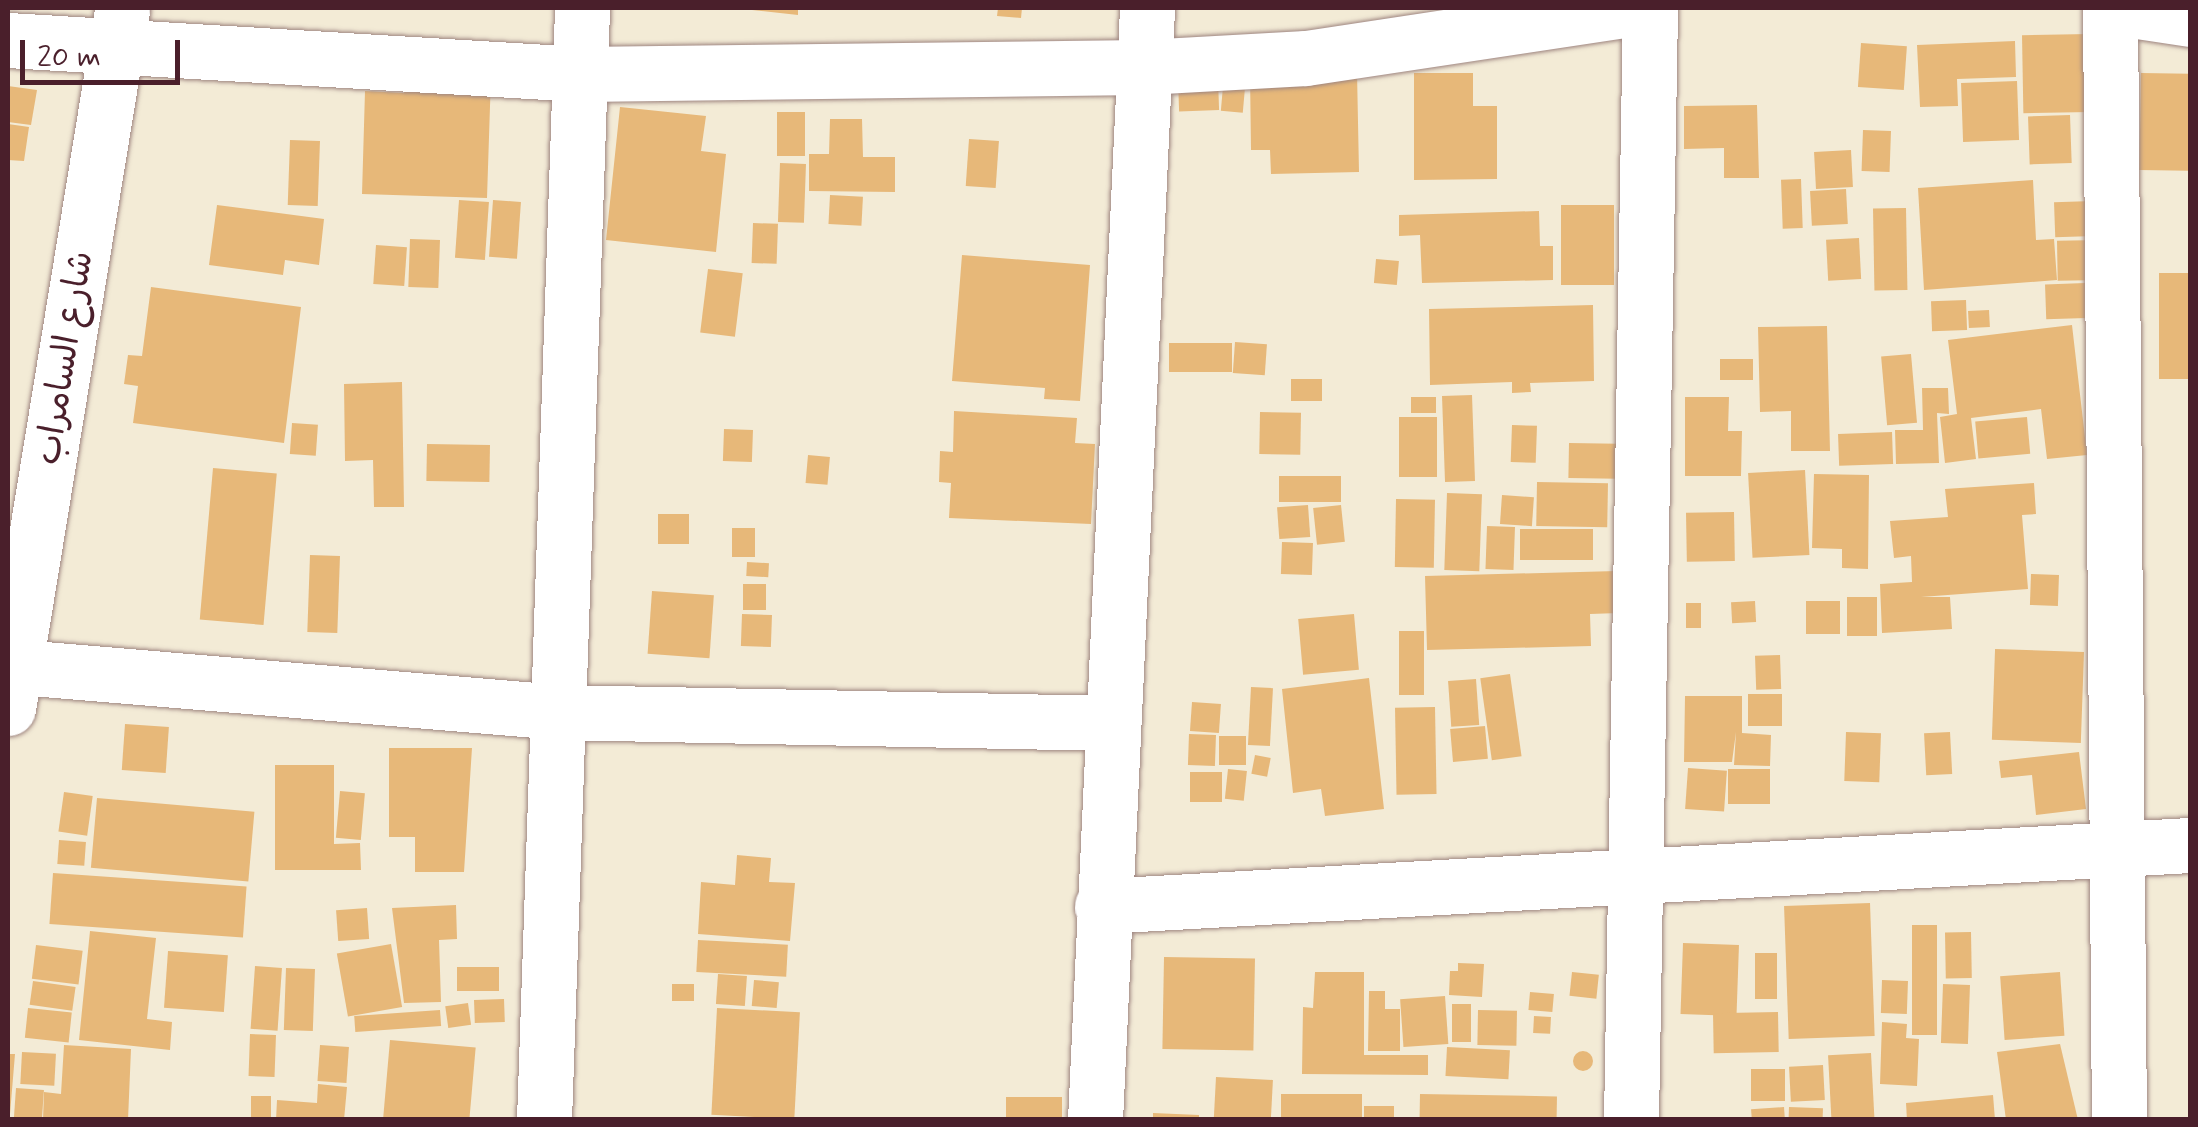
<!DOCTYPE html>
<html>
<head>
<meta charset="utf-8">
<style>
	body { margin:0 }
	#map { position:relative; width:2198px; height:1127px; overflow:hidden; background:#f3ebd6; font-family:Mynerve,"Playpen Sans Arabic",sans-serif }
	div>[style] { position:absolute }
	.building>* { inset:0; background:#e7b879; transform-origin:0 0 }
	.round { border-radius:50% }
	.roads { filter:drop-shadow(0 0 2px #9e8580) drop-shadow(0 0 2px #9e8580) }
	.minor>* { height:55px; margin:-27.5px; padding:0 27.5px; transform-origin:27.5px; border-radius:27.5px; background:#fff }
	span { translate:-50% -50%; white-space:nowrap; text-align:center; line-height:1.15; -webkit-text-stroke:8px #fff; paint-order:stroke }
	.street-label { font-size:35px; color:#4a1f2b }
	.frame { position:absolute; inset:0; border:10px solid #4a1f2b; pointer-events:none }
	.scale { position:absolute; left:20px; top:40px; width:160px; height:45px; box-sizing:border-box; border:5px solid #4a1f2b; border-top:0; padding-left:12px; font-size:30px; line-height:35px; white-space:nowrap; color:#4a1f2b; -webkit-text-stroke:8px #fff; paint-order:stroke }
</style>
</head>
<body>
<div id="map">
	<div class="building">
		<div style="clip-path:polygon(733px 8px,798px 8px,798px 15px)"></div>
		<div style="clip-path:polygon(998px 8px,1022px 8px,1021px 18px,997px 16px)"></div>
		<div style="left:2089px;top:34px;width:78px;height:67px;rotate:89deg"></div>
		<div style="clip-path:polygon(2015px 41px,2016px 77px,1957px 79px,1958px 106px,1920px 107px,1917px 45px)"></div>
		<div style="left:1861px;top:43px;width:46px;height:44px;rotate:4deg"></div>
		<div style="clip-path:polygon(1357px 72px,1359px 172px,1271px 174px,1270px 150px,1251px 150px,1250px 74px)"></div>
		<div style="clip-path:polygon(1414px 73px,1473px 73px,1473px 106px,1497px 106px,1497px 179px,1414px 180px)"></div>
		<div style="left:2141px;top:73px;width:49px;height:97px;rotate:1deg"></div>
		<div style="left:1224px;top:75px;width:22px;height:36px;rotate:5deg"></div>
		<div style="clip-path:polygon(491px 76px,487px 198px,362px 194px,365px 91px,404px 93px,405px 84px)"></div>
		<div style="left:1218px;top:79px;width:31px;height:40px;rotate:88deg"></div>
		<div style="left:2017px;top:81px;width:59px;height:56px;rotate:88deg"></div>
		<div style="clip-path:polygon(8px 86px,37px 90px,31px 125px,8px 122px)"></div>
		<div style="clip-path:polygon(1757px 105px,1759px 178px,1724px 178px,1724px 148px,1684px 149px,1684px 106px)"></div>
		<div style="clip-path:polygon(620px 107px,706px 116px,701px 151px,726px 154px,716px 252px,606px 240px)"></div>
		<div style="left:777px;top:112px;width:28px;height:44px"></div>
		<div style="left:2070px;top:115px;width:48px;height:42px;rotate:88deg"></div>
		<div style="clip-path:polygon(830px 119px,862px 119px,863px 157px,895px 157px,895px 192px,809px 191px,809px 154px,829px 154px)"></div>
		<div style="clip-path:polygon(8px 124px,29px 127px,24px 161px,8px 160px)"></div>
		<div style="left:1863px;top:130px;width:28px;height:41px;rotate:2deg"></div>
		<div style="left:969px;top:139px;width:30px;height:47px;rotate:4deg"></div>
		<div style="left:290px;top:140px;width:30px;height:65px;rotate:2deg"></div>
		<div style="left:1851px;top:150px;width:37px;height:37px;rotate:87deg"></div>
		<div style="left:780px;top:163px;width:26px;height:59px;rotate:2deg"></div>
		<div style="left:1801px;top:179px;width:49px;height:20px;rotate:88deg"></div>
		<div style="clip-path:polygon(2033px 180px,2036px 240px,2054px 239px,2057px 280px,1924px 290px,1918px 188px)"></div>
		<div style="left:1846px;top:189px;width:35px;height:36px;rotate:87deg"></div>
		<div style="left:830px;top:195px;width:33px;height:29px;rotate:3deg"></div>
		<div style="left:459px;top:200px;width:30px;height:58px;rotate:4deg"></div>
		<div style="left:493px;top:200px;width:28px;height:57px;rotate:4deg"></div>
		<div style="left:2093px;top:201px;width:35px;height:39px;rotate:88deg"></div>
		<div style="clip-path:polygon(217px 205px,324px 219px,319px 265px,285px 260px,283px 275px,209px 265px)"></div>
		<div style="left:1614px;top:205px;width:80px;height:53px;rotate:90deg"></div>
		<div style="left:1906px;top:208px;width:82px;height:33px;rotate:89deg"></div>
		<div style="clip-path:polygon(1539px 211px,1540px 246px,1553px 246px,1553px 280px,1422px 283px,1420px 235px,1399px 236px,1399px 215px)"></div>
		<div style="left:753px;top:223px;width:25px;height:40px;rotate:2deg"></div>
		<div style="left:1859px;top:238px;width:41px;height:33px;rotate:87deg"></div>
		<div style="left:410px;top:239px;width:30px;height:48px;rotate:2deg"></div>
		<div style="left:2101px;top:240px;width:40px;height:44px;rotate:89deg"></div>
		<div style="left:376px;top:245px;width:31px;height:39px;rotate:4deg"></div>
		<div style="clip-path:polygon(962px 255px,1090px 265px,1080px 401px,1044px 399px,1045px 388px,952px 381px)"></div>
		<div style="left:1376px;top:259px;width:23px;height:24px;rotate:5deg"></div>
		<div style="left:708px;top:269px;width:35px;height:64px;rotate:7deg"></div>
		<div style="left:2159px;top:273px;width:31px;height:106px"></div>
		<div style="left:2085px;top:283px;width:35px;height:40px;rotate:88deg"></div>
		<div style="clip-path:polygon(151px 287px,301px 307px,284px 443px,133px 423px,138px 386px,124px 384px,128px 355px,142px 356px)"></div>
		<div style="left:1966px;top:300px;width:30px;height:35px;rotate:88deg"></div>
		<div style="clip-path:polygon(1593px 305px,1594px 381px,1530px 383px,1531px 392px,1512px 393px,1512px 382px,1430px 385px,1429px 309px)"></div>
		<div style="left:1989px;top:310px;width:17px;height:21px;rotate:87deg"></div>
		<div style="clip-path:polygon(2072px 325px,2087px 455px,2047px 459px,2041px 409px,1971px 418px,1976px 459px,1945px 463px,1940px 417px,1957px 414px,1948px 340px)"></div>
		<div style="clip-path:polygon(1827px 326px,1830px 451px,1791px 451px,1791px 411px,1760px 412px,1758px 327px)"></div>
		<div style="left:1235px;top:342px;width:32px;height:31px;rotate:4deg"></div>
		<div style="left:1169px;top:343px;width:63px;height:29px"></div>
		<div style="left:1911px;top:354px;width:69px;height:30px;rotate:85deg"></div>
		<div style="left:1720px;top:359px;width:33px;height:21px"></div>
		<div style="left:1291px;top:379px;width:31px;height:22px"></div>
		<div style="clip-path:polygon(402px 382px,404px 507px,374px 507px,373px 460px,345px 461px,344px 384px)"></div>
		<div style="clip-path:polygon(1922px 388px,1948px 388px,1949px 414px,1937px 413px,1939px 463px,1896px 464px,1895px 430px,1923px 430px)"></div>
		<div style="left:1472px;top:395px;width:86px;height:30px;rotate:88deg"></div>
		<div style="left:1436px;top:397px;width:16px;height:25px;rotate:90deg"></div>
		<div style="clip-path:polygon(1685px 397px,1729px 397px,1728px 431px,1742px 431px,1741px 476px,1685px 476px)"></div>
		<div style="clip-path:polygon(954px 411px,1077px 418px,1075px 443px,1095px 444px,1091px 524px,949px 518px,951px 483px,939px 482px,940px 451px,953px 452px)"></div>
		<div style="left:1260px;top:412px;width:41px;height:42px;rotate:1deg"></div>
		<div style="left:1399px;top:417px;width:38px;height:60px"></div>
		<div style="left:2027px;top:417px;width:37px;height:52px;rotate:85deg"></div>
		<div style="left:292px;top:423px;width:26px;height:31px;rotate:4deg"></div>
		<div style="left:1512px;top:425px;width:25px;height:37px;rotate:2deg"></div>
		<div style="left:724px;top:429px;width:29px;height:32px;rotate:2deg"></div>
		<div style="left:1892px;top:432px;width:32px;height:54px;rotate:88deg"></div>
		<div style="left:1569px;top:443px;width:49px;height:35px;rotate:1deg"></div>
		<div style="left:427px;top:444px;width:63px;height:37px;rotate:1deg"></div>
		<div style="left:808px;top:455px;width:22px;height:28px;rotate:5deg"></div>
		<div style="left:213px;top:468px;width:64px;height:152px;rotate:5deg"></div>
		<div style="left:1805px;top:470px;width:85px;height:57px;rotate:87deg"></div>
		<div style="clip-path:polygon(1814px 474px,1869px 475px,1868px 569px,1842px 568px,1842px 549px,1812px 548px)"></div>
		<div style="left:1341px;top:476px;width:26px;height:62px;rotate:90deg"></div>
		<div style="left:1537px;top:482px;width:71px;height:44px;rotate:1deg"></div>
		<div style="clip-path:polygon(2034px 483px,2036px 514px,2022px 515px,2028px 589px,1921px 597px,1950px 597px,1952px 629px,1882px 633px,1880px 584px,1912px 582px,1911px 556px,1894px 558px,1890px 521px,1948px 517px,1945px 489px)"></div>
		<div style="left:1447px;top:493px;width:35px;height:77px;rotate:2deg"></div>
		<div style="left:1502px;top:495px;width:32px;height:29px;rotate:4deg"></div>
		<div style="left:1396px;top:499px;width:39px;height:68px;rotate:1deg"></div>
		<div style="left:1308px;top:505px;width:32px;height:31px;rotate:86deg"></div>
		<div style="left:1341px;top:505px;width:37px;height:28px;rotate:84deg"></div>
		<div style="left:1734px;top:512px;width:49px;height:48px;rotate:89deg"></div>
		<div style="left:658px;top:514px;width:31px;height:30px"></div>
		<div style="left:1487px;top:526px;width:28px;height:43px;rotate:2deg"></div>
		<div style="left:732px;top:528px;width:23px;height:29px"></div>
		<div style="left:1520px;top:529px;width:73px;height:31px"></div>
		<div style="left:1282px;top:542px;width:31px;height:32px;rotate:2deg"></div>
		<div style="left:310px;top:555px;width:30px;height:77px;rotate:2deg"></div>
		<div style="left:747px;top:562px;width:22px;height:14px;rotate:3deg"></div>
		<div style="clip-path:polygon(1617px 571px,1619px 613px,1590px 614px,1591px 646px,1427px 650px,1425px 576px)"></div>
		<div style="left:2031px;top:574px;width:28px;height:31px;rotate:2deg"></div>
		<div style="left:743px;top:584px;width:23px;height:26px"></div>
		<div style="left:652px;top:591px;width:62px;height:63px;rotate:4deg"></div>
		<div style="left:1847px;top:597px;width:30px;height:39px"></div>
		<div style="left:1755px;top:601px;width:21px;height:24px;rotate:87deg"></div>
		<div style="left:1806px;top:601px;width:34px;height:33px"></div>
		<div style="left:1686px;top:603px;width:15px;height:25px"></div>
		<div style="left:742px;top:614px;width:30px;height:32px;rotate:2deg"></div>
		<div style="left:1354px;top:614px;width:56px;height:56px;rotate:85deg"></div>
		<div style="left:1424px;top:631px;width:64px;height:25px;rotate:90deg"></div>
		<div style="left:2084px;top:652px;width:91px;height:89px;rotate:92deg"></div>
		<div style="left:1780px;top:655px;width:34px;height:25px;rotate:88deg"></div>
		<div style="left:1510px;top:674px;width:83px;height:30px;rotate:82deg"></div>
		<div style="clip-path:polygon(1369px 678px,1384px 809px,1325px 816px,1321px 789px,1293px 793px,1282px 689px)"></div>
		<div style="left:1476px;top:679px;width:46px;height:28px;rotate:86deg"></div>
		<div style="left:1251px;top:687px;width:22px;height:58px;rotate:3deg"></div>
		<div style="left:1748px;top:694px;width:34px;height:32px"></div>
		<div style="clip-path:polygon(1685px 696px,1742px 696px,1742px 733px,1771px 735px,1770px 766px,1734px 765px,1736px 732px,1732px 762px,1684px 762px)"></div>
		<div style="left:1192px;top:702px;width:29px;height:29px;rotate:4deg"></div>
		<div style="left:1435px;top:707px;width:87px;height:40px;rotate:89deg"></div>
		<div style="left:125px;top:724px;width:44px;height:46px;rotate:4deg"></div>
		<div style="left:1485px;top:726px;width:33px;height:35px;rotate:85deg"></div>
		<div style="left:1846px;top:732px;width:35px;height:49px;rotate:2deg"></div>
		<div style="left:1950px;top:732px;width:42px;height:26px;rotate:87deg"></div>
		<div style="left:1189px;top:734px;width:27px;height:31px;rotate:2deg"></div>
		<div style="left:1219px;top:736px;width:27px;height:29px"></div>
		<div style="clip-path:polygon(389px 748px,472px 748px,464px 872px,415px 872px,415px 837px,389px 837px)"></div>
		<div style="clip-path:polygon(2079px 752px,2086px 809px,2036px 815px,2032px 775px,2001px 778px,1999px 761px)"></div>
		<div style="left:1255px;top:755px;width:16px;height:19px;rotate:11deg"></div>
		<div style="clip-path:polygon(275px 765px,334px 765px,334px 844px,360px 843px,361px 870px,275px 870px)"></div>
		<div style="left:1688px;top:768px;width:39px;height:41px;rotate:4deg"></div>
		<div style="left:1228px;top:769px;width:19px;height:30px;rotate:6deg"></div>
		<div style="left:1770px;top:769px;width:35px;height:42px;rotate:90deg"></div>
		<div style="left:1190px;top:772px;width:32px;height:30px"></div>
		<div style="left:340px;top:791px;width:25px;height:47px;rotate:5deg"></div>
		<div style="left:64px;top:792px;width:29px;height:40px;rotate:8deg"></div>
		<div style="left:97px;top:798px;width:158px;height:70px;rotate:5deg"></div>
		<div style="left:59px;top:840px;width:27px;height:24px;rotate:4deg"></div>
		<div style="clip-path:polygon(737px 855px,771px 858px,769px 882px,795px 883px,790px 941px,698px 934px,701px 882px,735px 885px)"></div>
		<div style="left:53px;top:873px;width:194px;height:51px;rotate:4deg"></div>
		<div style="left:1870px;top:903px;width:133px;height:86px;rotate:88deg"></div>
		<div style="clip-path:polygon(456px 905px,457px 939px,439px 940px,441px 1002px,404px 1003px,392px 908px)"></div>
		<div style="left:367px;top:908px;width:31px;height:31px;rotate:86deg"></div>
		<div style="left:1912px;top:925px;width:25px;height:110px"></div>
		<div style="clip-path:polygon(90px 931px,156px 938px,147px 1019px,172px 1022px,170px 1050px,79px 1040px)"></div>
		<div style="left:1971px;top:932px;width:46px;height:26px;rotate:89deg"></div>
		<div style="left:698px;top:940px;width:90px;height:32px;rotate:3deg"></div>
		<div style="left:1683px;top:943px;width:56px;height:71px;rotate:2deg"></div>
		<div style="left:391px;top:944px;width:64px;height:55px;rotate:80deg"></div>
		<div style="left:36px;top:945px;width:47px;height:34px;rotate:7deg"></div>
		<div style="left:168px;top:951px;width:60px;height:57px;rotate:4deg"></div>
		<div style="left:1755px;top:953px;width:22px;height:46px"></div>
		<div style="left:1164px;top:957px;width:91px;height:92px;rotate:1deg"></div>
		<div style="clip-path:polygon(1458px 963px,1484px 964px,1482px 997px,1449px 995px,1450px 971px,1458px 971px)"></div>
		<div style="left:255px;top:966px;width:27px;height:63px;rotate:4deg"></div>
		<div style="left:457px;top:967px;width:42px;height:24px"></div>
		<div style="left:286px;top:968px;width:29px;height:62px;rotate:2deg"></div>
		<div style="clip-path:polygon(1315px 972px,1364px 972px,1364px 1055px,1428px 1055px,1428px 1075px,1302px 1074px,1303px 1007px,1313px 1008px)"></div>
		<div style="left:1572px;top:972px;width:27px;height:24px;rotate:6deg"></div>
		<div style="left:2060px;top:972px;width:64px;height:60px;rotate:86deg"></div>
		<div style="left:718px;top:974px;width:29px;height:30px;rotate:4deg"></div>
		<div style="left:754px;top:980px;width:25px;height:26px;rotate:5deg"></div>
		<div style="left:1882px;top:980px;width:26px;height:33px;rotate:2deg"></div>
		<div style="left:33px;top:981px;width:43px;height:24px;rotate:8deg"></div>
		<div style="left:672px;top:984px;width:22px;height:17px"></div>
		<div style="left:1943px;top:984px;width:27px;height:59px;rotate:2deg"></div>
		<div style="clip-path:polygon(1369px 991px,1385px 991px,1385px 1009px,1400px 1009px,1400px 1051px,1368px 1051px)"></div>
		<div style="left:1530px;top:992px;width:24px;height:18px;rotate:5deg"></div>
		<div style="left:1445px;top:996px;width:48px;height:45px;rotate:86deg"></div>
		<div style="left:504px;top:999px;width:23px;height:30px;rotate:88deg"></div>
		<div style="left:468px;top:1003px;width:22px;height:23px;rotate:82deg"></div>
		<div style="left:1452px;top:1004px;width:19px;height:38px"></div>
		<div style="left:28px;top:1008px;width:44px;height:30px;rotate:6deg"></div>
		<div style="left:717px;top:1008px;width:83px;height:107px;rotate:3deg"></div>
		<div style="left:440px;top:1010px;width:16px;height:86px;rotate:86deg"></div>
		<div style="left:1478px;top:1010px;width:39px;height:35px;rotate:1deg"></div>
		<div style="left:1778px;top:1012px;width:40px;height:65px;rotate:89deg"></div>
		<div style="left:1534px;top:1016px;width:17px;height:17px;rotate:3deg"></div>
		<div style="clip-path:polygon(1882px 1022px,1907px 1024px,1906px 1038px,1919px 1039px,1917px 1086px,1880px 1084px)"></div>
		<div style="left:250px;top:1034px;width:26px;height:42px;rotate:2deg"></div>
		<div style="left:390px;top:1040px;width:86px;height:80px;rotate:5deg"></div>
		<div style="clip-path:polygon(2060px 1044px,2078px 1120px,2006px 1120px,1997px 1052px)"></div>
		<div style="clip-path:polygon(64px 1045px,131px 1049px,128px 1120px,43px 1120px,44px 1092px,61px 1094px)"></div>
		<div style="left:320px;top:1045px;width:29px;height:36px;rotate:4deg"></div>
		<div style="left:1447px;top:1047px;width:63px;height:29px;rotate:3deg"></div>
		<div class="round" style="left:1573px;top:1051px;width:20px;height:20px"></div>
		<div style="left:22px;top:1052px;width:34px;height:32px;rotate:3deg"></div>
		<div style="left:1871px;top:1053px;width:67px;height:43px;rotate:87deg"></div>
		<div style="clip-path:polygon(8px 1054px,15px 1054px,10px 1114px,8px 1114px)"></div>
		<div style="left:1823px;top:1065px;width:35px;height:34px;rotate:87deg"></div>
		<div style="left:1751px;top:1069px;width:34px;height:32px"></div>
		<div style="left:1216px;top:1077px;width:57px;height:43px;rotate:3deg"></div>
		<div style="clip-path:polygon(318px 1084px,347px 1087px,344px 1120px,276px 1120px,277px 1100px,317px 1103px)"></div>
		<div style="left:16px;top:1088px;width:28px;height:29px;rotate:4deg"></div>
		<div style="left:1281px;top:1094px;width:81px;height:26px"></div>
		<div style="left:1420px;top:1094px;width:137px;height:26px;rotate:1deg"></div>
		<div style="clip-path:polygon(1993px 1095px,1995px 1120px,1907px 1120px,1906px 1103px)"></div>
		<div style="left:251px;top:1096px;width:20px;height:24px"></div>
		<div style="left:1006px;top:1097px;width:56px;height:23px"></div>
		<div style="left:1394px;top:1106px;width:14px;height:30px;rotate:90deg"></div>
		<div style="left:1784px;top:1107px;width:13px;height:33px;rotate:86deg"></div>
		<div style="left:1789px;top:1107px;width:34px;height:13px;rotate:2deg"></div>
		<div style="clip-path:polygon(1153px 1113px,1199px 1115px,1199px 1120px,1153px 1120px)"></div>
	</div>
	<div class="roads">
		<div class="minor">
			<div style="left:2110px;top:8px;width:1112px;rotate:89.54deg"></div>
			<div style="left:2117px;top:8px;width:74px;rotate:8.6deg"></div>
			<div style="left:8px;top:40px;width:573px;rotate:3.4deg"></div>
			<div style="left:580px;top:74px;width:564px;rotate:-0.71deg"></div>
			<div style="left:1144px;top:67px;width:162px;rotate:-3.2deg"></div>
			<div style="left:1306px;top:58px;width:334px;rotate:-8.6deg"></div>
			<div style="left:8px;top:666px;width:553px;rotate:4.77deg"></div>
			<div style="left:559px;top:712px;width:552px;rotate:1.14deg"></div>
			<div style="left:8px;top:708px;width:707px;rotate:-80.72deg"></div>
			<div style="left:1102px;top:906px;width:1090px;rotate:-3.21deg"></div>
			<div style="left:544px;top:1120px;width:1113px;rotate:-88.04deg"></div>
			<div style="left:1095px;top:1120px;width:1113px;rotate:-87.32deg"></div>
			<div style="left:1631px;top:1120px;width:1112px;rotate:-89.02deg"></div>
		</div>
	</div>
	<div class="street-label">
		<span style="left:65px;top:358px;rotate:-81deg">شارع السامراب</span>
	</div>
	<div class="frame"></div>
	<div class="scale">20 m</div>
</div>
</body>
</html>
